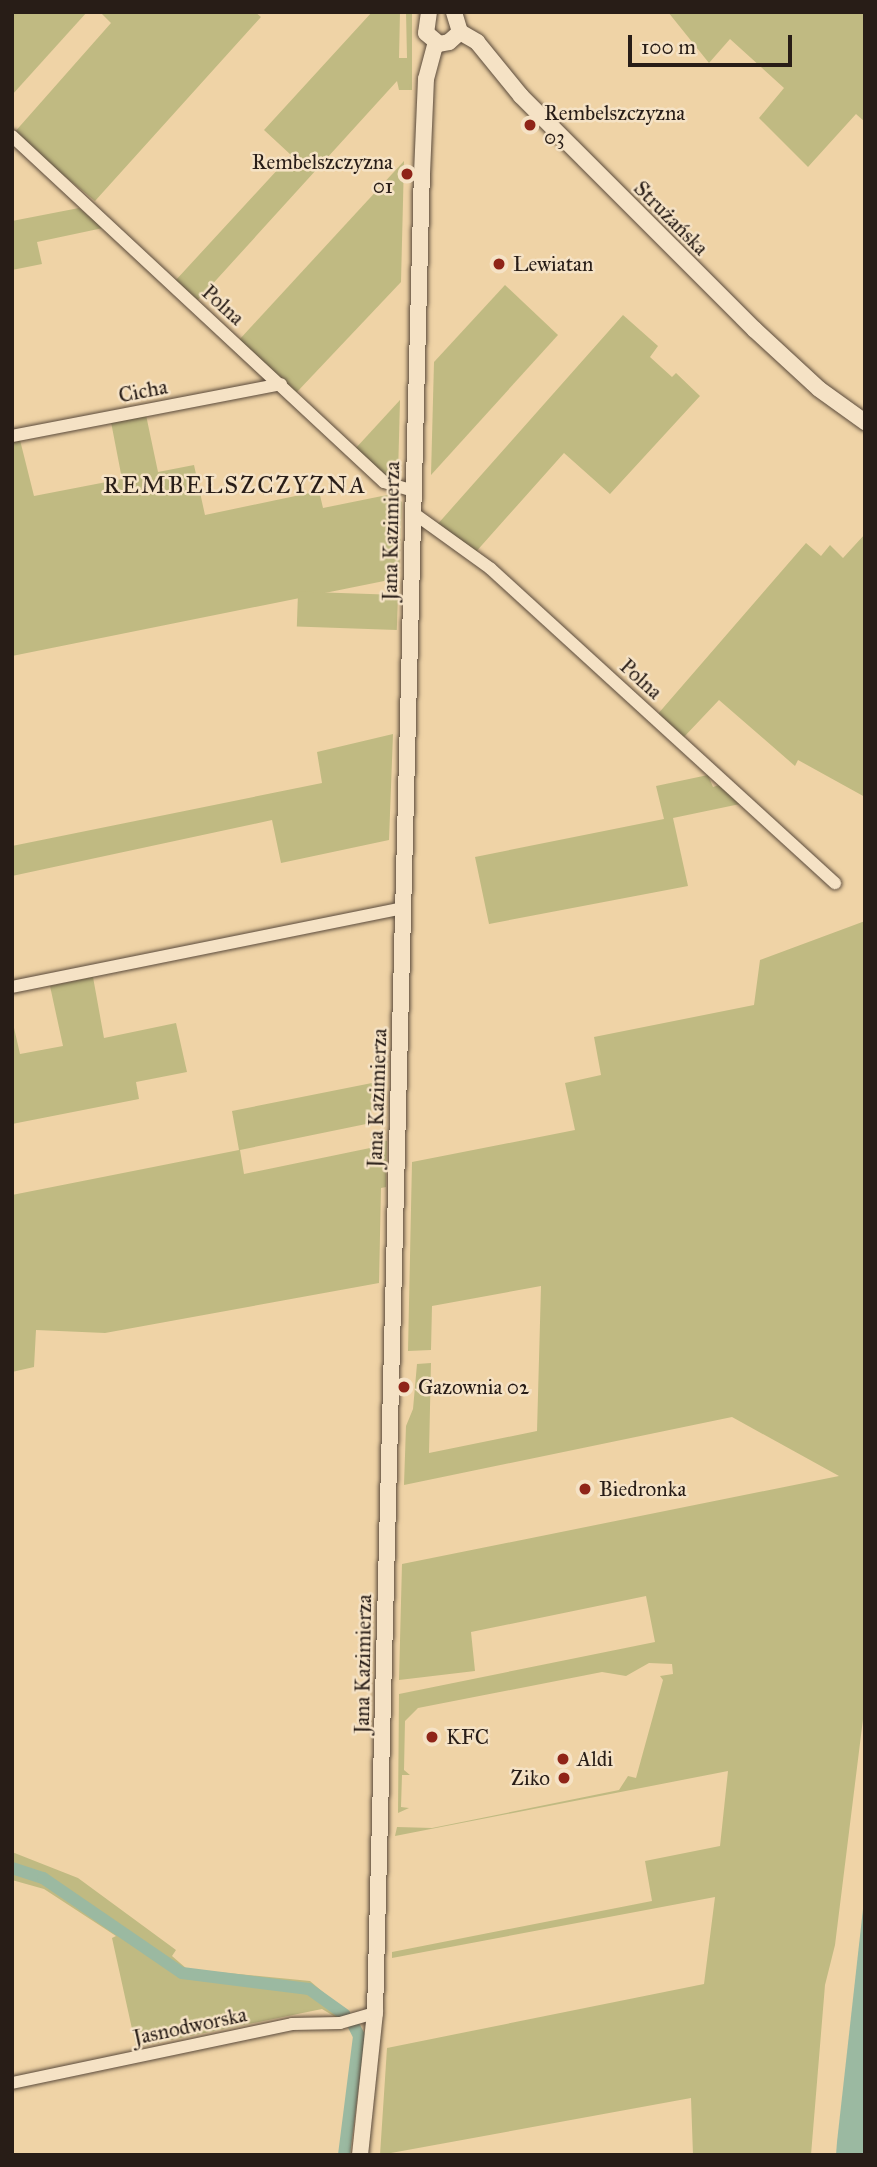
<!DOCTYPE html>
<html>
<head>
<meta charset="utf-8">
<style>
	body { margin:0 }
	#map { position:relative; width:877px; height:2167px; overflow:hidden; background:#efd3a6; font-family:"IM FELL Great Primer",serif }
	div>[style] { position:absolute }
	.green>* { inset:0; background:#c0ba82; transform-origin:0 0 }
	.water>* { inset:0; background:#9bb9a1 }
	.canal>* { height:12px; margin:-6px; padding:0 6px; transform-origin:6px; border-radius:6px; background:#9bb9a1 }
	.roads { filter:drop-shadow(0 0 2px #5a4a3b) drop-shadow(0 0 2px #5a4a3b) }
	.street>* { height:12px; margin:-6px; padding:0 6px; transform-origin:6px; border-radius:6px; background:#f5e2c5 }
	.secondary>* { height:16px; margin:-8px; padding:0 8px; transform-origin:8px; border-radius:8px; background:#f5e2c5 }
	.dots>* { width:19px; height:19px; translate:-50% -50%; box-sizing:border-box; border:4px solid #f5e2c5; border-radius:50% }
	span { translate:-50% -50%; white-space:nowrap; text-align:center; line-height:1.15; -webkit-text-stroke:5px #f5e2c5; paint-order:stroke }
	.poi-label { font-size:21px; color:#281d17 }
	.left { translate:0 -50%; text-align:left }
	.right { translate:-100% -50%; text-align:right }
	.street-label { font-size:21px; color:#281d17 }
	.quarter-label { font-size:24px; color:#281d17; letter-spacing:2px }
	.frame { position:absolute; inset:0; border:14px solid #281d17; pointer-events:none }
	.scale { position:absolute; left:628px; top:35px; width:164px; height:32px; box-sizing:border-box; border:4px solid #281d17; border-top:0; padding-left:9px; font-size:21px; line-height:24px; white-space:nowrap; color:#281d17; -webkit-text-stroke:5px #f5e2c5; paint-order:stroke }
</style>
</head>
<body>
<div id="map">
	<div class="green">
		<div style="clip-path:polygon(12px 12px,87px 12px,12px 95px)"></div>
		<div style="clip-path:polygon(100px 12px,255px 12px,261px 17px,95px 201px,13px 134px,111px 23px)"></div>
		<div style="clip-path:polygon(372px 12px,400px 12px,399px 58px,407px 58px,406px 12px,412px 12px,412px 90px,399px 90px,397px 81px,198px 300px,175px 281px,291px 155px,264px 130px)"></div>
		<div style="clip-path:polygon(668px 12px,865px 12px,865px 122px,856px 114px,808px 167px,759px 118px,784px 88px,730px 39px,709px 63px)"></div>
		<div style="clip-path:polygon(404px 161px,401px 282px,296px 393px,239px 340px)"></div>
		<div style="clip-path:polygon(79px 208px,103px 228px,37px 242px,42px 264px,12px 270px,12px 221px)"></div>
		<div style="clip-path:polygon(505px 285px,558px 335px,431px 475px,434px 362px)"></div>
		<div style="clip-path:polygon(623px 315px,658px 346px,650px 357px,672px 377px,676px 373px,700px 396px,610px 494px,564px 453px,474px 554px,436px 526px)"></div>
		<div style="clip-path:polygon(400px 400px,398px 475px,388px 483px,355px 449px)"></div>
		<div style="clip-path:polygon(146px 415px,158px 472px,194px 465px,205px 515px,319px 491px,323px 508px,392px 494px,402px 502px,399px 578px,12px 656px,12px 441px,20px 440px,34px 496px,122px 479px,111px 422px)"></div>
		<div style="clip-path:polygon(865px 534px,865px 797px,798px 760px,795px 766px,719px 700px,683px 738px,657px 715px,806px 543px,821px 556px,830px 545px,843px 558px)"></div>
		<div style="left:398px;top:595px;width:35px;height:100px;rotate:92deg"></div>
		<div style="clip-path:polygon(393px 734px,389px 840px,281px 863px,272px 820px,12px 876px,12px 846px,322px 783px,317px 752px)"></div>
		<div style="clip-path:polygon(708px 775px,713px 787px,719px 785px,740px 804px,673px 818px,688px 886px,489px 924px,475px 857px,664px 819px,656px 786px)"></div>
		<div style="clip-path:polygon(865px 921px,865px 1703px,835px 1945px,825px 1985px,811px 2155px,693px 2155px,691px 2098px,380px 2155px,387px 2048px,704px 1984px,715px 1897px,392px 1958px,392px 1952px,652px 1901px,645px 1861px,720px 1846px,728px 1771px,395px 1836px,397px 1827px,432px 1828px,619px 1790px,628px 1776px,636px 1778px,663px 1680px,660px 1676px,673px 1674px,672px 1664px,649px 1663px,626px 1676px,602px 1672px,418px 1708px,405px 1721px,404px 1770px,410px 1775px,402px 1775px,401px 1807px,409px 1808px,398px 1813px,399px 1694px,655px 1642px,646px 1596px,471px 1632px,475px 1671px,399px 1680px,402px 1564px,839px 1476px,732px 1417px,404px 1485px,406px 1426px,413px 1409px,417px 1364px,431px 1363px,429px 1453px,537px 1431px,541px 1286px,432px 1306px,431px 1350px,408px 1351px,412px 1162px,575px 1130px,565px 1083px,601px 1075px,594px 1037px,754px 1005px,760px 960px)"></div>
		<div style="clip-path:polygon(93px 977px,104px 1038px,176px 1023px,187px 1072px,136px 1082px,139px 1099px,12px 1124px,12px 1019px,20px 1054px,63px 1046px,50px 986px)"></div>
		<div style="clip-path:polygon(372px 1083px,371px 1123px,240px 1150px,244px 1174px,370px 1148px,371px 1138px,387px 1141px,386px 1187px,381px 1188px,379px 1283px,105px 1333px,36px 1330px,34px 1367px,12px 1372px,12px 1195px,239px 1150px,232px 1111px)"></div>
		<div style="clip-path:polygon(12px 1852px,78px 1878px,176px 1950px,172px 1956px,187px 1969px,310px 1981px,350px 2015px,337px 2018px,322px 2009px,136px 2047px,112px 1938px,116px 1936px,44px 1889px,12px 1880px)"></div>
	</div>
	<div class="water">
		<div style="clip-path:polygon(865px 1891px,865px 2155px,836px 2155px,837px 2142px)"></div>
	</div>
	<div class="canal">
		<div style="left:12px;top:1868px;width:33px;rotate:18deg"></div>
		<div style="left:43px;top:1878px;width:168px;rotate:34.4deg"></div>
		<div style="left:182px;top:1973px;width:128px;rotate:7.2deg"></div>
		<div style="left:309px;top:1989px;width:44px;rotate:35.8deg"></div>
		<div style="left:344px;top:2155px;width:120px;rotate:-82.8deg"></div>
		<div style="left:359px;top:2036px;width:11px;rotate:-117deg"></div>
	</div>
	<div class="roads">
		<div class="street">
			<div style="left:12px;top:136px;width:508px;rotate:42.93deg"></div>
			<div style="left:384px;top:482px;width:30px;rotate:17deg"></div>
			<div style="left:12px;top:436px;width:274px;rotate:-10.9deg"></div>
			<div style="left:412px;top:512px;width:97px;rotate:35.8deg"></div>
			<div style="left:491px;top:569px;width:466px;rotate:42.4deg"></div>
			<div style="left:12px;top:987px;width:399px;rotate:-11.4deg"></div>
			<div style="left:12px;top:2083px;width:286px;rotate:-11.9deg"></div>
			<div style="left:292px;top:2024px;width:48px;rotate:-1.2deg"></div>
			<div style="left:340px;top:2023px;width:36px;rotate:-16deg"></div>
		</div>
		<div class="secondary">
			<div style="left:429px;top:12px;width:21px;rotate:98deg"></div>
			<div style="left:426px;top:33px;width:17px;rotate:40deg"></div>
			<div style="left:439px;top:44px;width:10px;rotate:-11deg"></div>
			<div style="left:449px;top:42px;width:15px;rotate:-42deg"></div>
			<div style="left:460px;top:32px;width:21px;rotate:-107deg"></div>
			<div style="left:460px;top:32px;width:20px;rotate:30deg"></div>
			<div style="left:477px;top:42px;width:70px;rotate:50.8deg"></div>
			<div style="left:521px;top:96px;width:330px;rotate:45deg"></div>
			<div style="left:754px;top:329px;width:88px;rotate:42.7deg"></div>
			<div style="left:819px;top:389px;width:57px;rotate:35.7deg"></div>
			<div style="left:360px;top:2155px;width:143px;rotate:-84deg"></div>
			<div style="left:375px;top:2013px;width:1840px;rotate:-88.54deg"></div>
			<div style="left:422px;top:174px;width:95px;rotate:-87.6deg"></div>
			<div style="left:426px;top:79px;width:38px;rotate:-75deg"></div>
		</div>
	</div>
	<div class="dots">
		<div style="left:530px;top:125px;background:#8f2418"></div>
		<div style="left:407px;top:174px;background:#8f2418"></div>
		<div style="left:499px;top:264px;background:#8f2418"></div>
		<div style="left:404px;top:1387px;background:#8f2418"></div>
		<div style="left:585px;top:1489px;background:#8f2418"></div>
		<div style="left:432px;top:1737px;background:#8f2418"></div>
		<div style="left:563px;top:1759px;background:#8f2418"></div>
		<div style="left:564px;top:1778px;background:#8f2418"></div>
	</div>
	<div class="poi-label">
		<span class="left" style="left:544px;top:125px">Rembelszczyzna<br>03</span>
		<span class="right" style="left:393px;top:174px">Rembelszczyzna<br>01</span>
		<span class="left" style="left:513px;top:264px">Lewiatan</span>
		<span class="left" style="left:418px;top:1387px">Gazownia 02</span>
		<span class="left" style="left:599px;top:1489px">Biedronka</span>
		<span class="left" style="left:446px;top:1737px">KFC</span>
		<span class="left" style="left:577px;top:1759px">Aldi</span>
		<span class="right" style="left:550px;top:1778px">Ziko</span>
	</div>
	<div class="street-label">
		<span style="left:671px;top:218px;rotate:45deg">Strużańska</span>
		<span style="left:223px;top:305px;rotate:42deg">Polna</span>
		<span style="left:143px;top:391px;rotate:-11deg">Cicha</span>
		<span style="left:391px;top:531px;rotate:-89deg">Jana Kazimierza</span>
		<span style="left:641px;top:679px;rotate:42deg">Polna</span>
		<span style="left:377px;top:1098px;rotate:-88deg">Jana Kazimierza</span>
		<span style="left:363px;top:1664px;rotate:-89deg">Jana Kazimierza</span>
		<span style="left:190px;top:2026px;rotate:-12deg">Jasnodworska</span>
	</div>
	<div class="quarter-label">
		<span style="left:235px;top:486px">REMBELSZCZYZNA</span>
	</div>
	<div class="frame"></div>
	<div class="scale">100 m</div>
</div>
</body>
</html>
